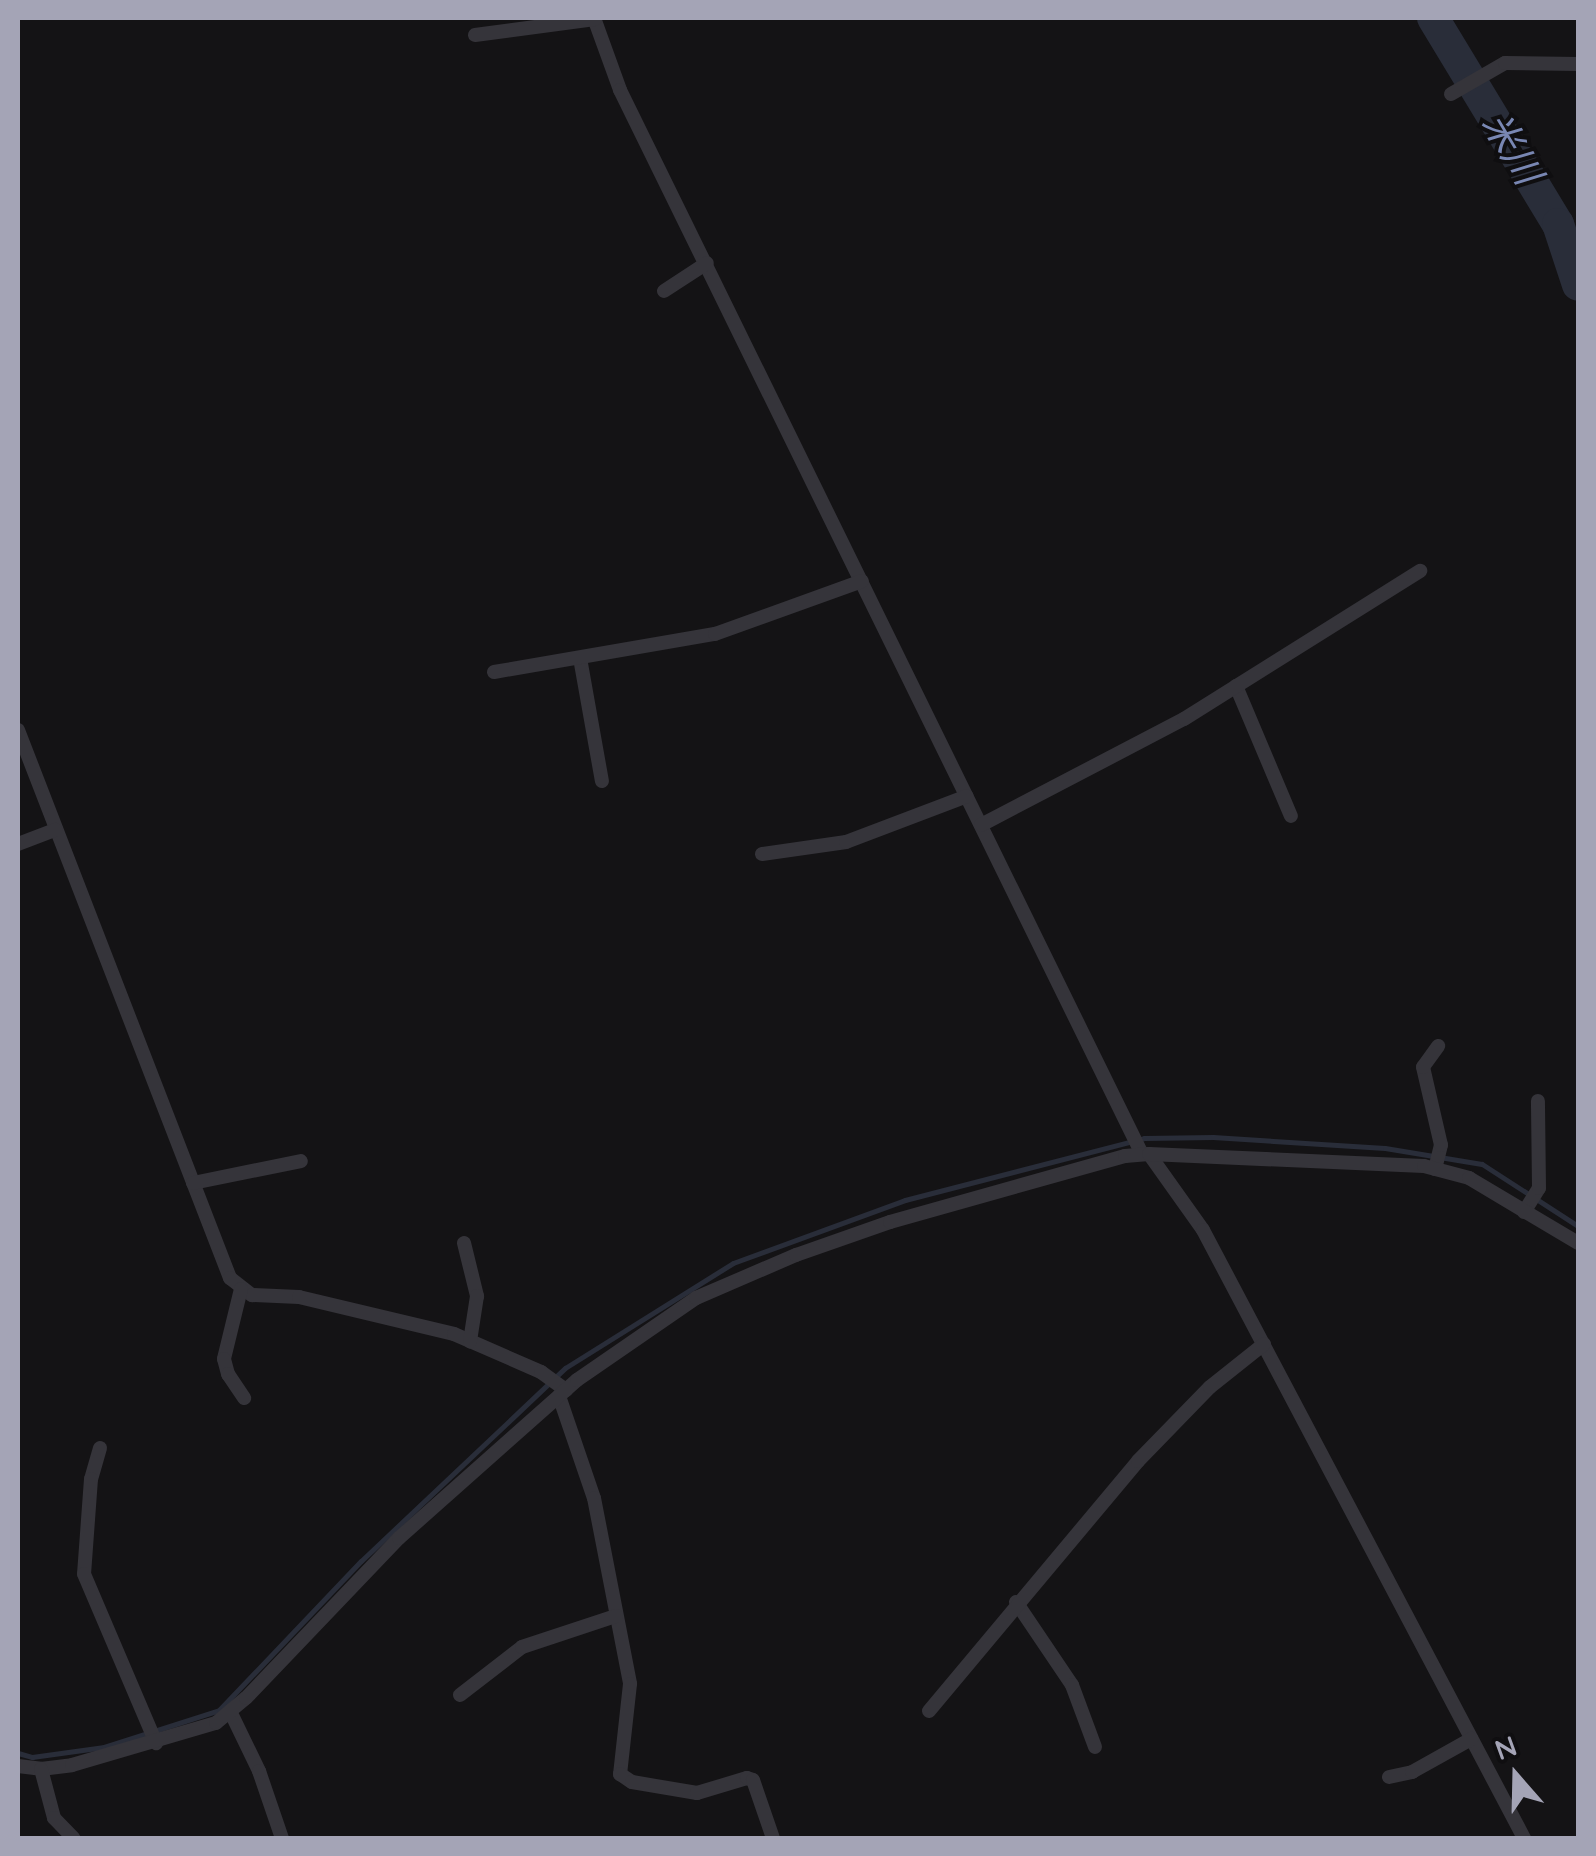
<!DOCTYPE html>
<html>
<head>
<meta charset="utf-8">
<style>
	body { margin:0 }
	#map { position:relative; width:1596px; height:1856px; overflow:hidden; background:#141315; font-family:Quicksand,"Noto Sans JP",sans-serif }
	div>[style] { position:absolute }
	.stream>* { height:5px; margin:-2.5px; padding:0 2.5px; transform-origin:2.5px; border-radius:2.5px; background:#292d39 }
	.river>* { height:32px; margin:-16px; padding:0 16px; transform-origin:16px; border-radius:16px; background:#292d39 }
	.street>* { height:14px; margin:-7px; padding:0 7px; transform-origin:7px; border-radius:7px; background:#35343a }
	span { translate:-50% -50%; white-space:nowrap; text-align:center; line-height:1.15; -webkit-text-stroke:8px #0f0e10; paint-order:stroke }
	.water-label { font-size:38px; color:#7987b3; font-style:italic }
	.frame { position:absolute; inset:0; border:20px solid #a4a4b6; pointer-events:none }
	.north { position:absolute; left:1466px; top:1726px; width:100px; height:100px; -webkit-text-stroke:8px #0f0e10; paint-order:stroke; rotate:340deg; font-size:28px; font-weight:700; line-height:40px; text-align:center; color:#a4a4b6 }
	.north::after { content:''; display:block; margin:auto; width:35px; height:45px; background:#a4a4b6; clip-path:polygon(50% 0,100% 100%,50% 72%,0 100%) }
</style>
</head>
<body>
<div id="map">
	<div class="stream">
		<div style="left:18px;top:1753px;width:15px;rotate:16deg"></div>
		<div style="left:32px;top:1757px;width:73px;rotate:-7.9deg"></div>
		<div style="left:104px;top:1747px;width:121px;rotate:-17.8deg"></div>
		<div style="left:219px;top:1710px;width:206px;rotate:-46.4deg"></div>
		<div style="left:361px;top:1561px;width:281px;rotate:-43.4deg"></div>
		<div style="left:565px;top:1368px;width:198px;rotate:-32deg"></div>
		<div style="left:733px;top:1263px;width:183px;rotate:-20.1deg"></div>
		<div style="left:905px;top:1200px;width:247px;rotate:-14.5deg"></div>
		<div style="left:1144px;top:1138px;width:69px;rotate:-0.8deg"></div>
		<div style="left:1213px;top:1137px;width:172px;rotate:3.7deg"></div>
		<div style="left:1385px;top:1148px;width:98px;rotate:9.4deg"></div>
		<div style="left:1482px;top:1164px;width:114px;rotate:32.9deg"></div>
	</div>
	<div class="river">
		<div style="left:1433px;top:18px;width:241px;rotate:58.8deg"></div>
		<div style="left:1558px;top:224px;width:64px;rotate:71.8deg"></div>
	</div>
	<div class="street">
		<div style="left:594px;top:18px;width:77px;rotate:70.1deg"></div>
		<div style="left:620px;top:90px;width:1185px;rotate:63.87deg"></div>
		<div style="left:475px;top:35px;width:121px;rotate:-7.6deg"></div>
		<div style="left:1451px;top:94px;width:62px;rotate:-29.9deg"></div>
		<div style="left:1505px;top:63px;width:73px;rotate:0.8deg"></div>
		<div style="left:664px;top:291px;width:51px;rotate:-33.1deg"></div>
		<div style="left:580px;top:658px;width:125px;rotate:79.9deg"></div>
		<div style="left:494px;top:672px;width:224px;rotate:-9.8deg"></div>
		<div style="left:715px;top:634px;width:156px;rotate:-19.8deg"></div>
		<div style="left:1236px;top:686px;width:141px;rotate:67.1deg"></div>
		<div style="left:18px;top:730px;width:588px;rotate:68.85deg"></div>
		<div style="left:230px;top:1278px;width:28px;rotate:38deg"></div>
		<div style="left:252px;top:1295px;width:47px;rotate:2.4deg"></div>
		<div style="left:299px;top:1297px;width:159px;rotate:13.4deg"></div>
		<div style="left:454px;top:1334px;width:95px;rotate:23.6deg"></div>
		<div style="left:541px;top:1372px;width:31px;rotate:36deg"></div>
		<div style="left:981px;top:825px;width:229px;rotate:-27.6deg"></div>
		<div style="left:1184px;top:719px;width:279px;rotate:-32.1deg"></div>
		<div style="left:18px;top:844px;width:40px;rotate:-21deg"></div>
		<div style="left:762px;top:854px;width:85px;rotate:-8.1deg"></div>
		<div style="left:846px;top:842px;width:129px;rotate:-20.8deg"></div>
		<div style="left:1149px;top:1154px;width:93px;rotate:54.6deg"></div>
		<div style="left:1203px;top:1230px;width:688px;rotate:62.17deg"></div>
		<div style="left:1435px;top:1169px;width:25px;rotate:-76deg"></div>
		<div style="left:1441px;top:1145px;width:80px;rotate:-103deg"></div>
		<div style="left:1423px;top:1067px;width:26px;rotate:-54deg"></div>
		<div style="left:193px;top:1183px;width:110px;rotate:-11.5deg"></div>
		<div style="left:1524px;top:1212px;width:28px;rotate:-58deg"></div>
		<div style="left:1539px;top:1188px;width:87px;rotate:-90.7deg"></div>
		<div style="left:464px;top:1243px;width:55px;rotate:76.2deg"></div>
		<div style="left:477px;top:1296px;width:46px;rotate:98.8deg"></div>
		<div style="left:241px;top:1289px;width:72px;rotate:103.7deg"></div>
		<div style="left:224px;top:1359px;width:16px;rotate:75deg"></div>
		<div style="left:228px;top:1374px;width:29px;rotate:56deg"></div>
		<div style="left:559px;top:1396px;width:108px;rotate:71.1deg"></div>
		<div style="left:594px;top:1498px;width:189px;rotate:79deg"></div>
		<div style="left:630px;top:1684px;width:91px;rotate:96.3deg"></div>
		<div style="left:620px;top:1774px;width:14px;rotate:34deg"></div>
		<div style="left:632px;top:1782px;width:66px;rotate:9.6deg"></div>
		<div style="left:697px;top:1793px;width:52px;rotate:-16.7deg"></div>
		<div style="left:747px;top:1778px;width:6px;rotate:18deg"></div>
		<div style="left:753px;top:1780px;width:61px;rotate:71deg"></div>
		<div style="left:100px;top:1448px;width:32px;rotate:106deg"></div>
		<div style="left:91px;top:1479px;width:95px;rotate:94.2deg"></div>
		<div style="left:84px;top:1574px;width:184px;rotate:66.9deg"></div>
		<div style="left:1016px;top:1602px;width:100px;rotate:56deg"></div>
		<div style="left:1072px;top:1685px;width:66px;rotate:69.6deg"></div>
		<div style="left:460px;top:1695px;width:78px;rotate:-37.7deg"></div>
		<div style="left:522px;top:1647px;width:99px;rotate:-18.3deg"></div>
		<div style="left:230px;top:1711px;width:67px;rotate:64.2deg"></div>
		<div style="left:259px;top:1771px;width:71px;rotate:71.1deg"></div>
		<div style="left:929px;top:1711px;width:326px;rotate:-50.1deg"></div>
		<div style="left:1138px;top:1461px;width:103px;rotate:-45.8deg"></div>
		<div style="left:1210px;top:1387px;width:69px;rotate:-38.5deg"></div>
		<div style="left:18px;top:1766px;width:23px;rotate:7deg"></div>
		<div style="left:41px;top:1769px;width:31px;rotate:-7deg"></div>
		<div style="left:72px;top:1765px;width:150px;rotate:-16.3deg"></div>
		<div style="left:216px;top:1723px;width:39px;rotate:-40deg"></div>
		<div style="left:246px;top:1698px;width:221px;rotate:-46.3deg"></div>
		<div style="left:399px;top:1538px;width:238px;rotate:-41.6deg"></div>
		<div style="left:577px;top:1380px;width:145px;rotate:-34.6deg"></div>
		<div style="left:696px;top:1298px;width:109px;rotate:-23.3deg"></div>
		<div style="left:796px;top:1255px;width:100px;rotate:-19.3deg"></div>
		<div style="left:890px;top:1222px;width:244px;rotate:-15.7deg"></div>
		<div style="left:1125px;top:1156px;width:24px;rotate:-5deg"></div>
		<div style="left:1149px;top:1154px;width:275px;rotate:2.5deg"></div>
		<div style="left:1424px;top:1166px;width:47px;rotate:14.9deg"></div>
		<div style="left:1469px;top:1178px;width:127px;rotate:30.8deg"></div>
		<div style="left:41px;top:1769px;width:51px;rotate:75.1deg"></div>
		<div style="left:54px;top:1818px;width:28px;rotate:46deg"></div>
		<div style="left:1389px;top:1777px;width:24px;rotate:-12deg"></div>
		<div style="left:1412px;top:1772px;width:68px;rotate:-29.2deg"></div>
	</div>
	<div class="water-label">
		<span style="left:1512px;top:148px;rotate:59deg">米川</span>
	</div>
	<div class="frame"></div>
	<div class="north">N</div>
</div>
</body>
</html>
